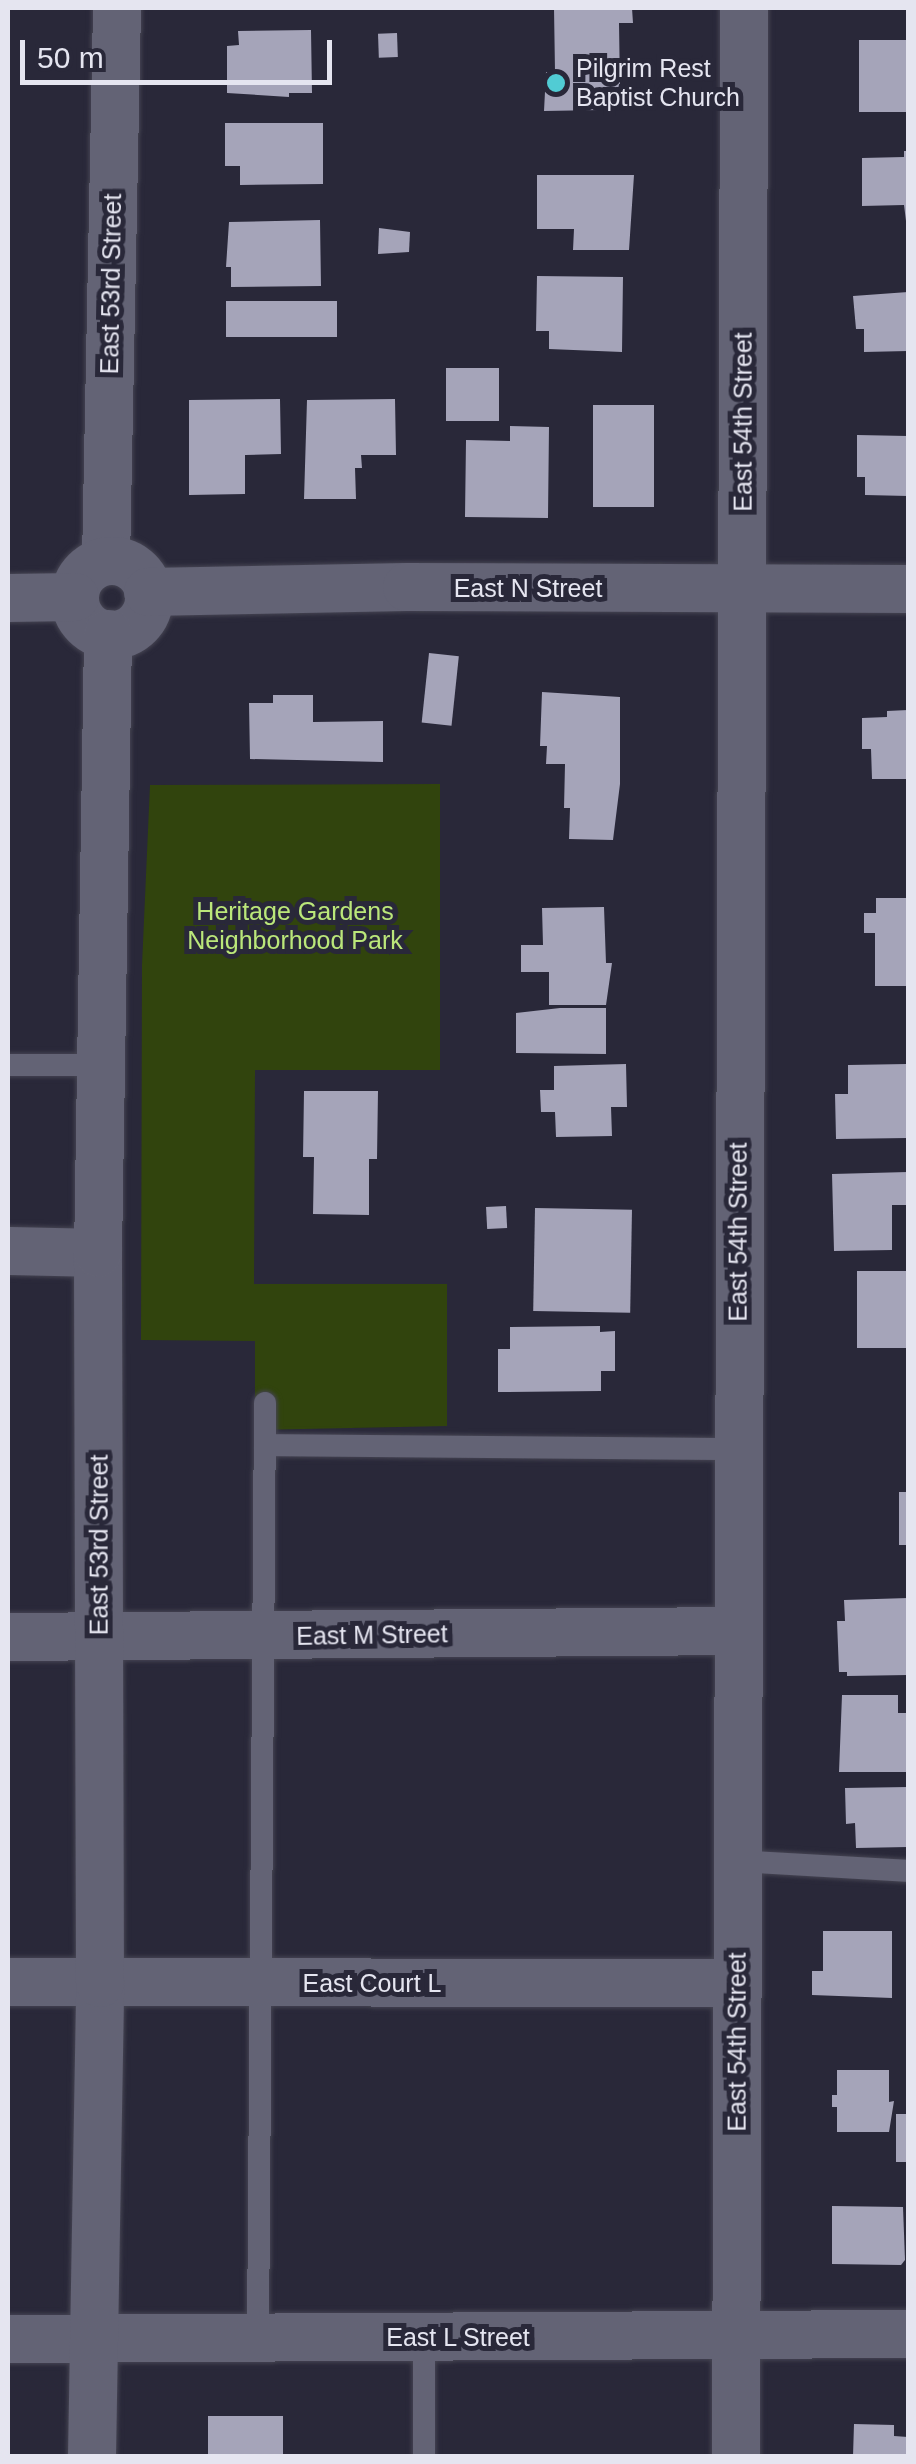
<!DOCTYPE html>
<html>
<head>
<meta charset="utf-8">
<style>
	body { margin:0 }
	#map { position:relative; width:916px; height:2464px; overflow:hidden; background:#292839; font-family:Arial,sans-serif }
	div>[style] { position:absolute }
	.green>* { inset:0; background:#31440d }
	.building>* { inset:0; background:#a5a4b9; transform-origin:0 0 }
	.roads { filter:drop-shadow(0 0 2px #454452) drop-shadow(0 0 2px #454452) }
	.lane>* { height:22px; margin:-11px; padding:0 11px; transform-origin:11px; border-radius:11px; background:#636375 }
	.street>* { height:48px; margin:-24px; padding:0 24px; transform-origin:24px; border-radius:24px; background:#636375 }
	.street>.ring { margin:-24px; padding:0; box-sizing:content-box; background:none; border:48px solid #636375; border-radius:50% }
	.dots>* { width:28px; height:28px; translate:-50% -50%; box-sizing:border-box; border:5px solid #292839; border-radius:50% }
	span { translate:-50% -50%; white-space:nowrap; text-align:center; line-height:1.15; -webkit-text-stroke:10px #292839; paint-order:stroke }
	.poi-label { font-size:25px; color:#e5e5f0 }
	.left { translate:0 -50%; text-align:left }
	.street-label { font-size:25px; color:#e5e5f0 }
	.park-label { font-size:25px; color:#bbe77a }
	.frame { position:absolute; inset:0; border:10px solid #e5e5f0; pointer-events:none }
	.scale { position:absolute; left:20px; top:40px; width:312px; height:45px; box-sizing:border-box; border:5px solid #e5e5f0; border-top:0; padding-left:12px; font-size:30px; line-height:35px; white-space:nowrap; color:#e5e5f0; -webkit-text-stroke:8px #292839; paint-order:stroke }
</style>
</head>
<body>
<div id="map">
	<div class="green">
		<div style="clip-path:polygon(440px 784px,440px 1070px,255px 1070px,254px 1284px,447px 1284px,447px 1426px,255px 1430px,255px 1341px,141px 1340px,142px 965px,150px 785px)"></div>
	</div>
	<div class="building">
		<div style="clip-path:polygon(554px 8px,632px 8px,633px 23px,619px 23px,620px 89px,599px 90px,599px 110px,544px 111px,546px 72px,555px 72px)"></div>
		<div style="clip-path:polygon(311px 30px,312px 93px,289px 93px,289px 97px,227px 93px,227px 46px,239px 45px,238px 31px)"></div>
		<div style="left:397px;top:33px;width:24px;height:19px;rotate:88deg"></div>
		<div style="left:908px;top:40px;width:72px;height:49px;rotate:90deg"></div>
		<div style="clip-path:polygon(225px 123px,323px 123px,323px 184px,240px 185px,240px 166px,225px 166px)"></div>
		<div style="clip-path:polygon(904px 151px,908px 151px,908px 237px,904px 205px,862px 206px,862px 158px,904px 157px)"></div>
		<div style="clip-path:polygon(537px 175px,634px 175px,629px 250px,573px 250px,574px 229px,537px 229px)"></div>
		<div style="clip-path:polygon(320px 220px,321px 286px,231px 287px,231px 267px,226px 267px,229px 222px)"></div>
		<div style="clip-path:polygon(379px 228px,410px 232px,409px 252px,378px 254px)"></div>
		<div style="clip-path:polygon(537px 276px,623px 277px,622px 352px,549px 349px,549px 331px,536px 331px)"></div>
		<div style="clip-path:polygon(908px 292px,908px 351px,864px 352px,864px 329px,856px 329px,853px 296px)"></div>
		<div style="left:226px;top:301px;width:111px;height:36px"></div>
		<div style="left:446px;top:368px;width:53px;height:53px"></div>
		<div style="clip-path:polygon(280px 399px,281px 454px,245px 455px,245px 494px,189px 495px,189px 400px)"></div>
		<div style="clip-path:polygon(395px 399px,396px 455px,361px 455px,362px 468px,355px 468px,356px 499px,304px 499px,307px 400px)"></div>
		<div style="left:593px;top:405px;width:61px;height:102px"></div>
		<div style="clip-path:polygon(510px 426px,549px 427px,548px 518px,465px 517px,466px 440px,510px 441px)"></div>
		<div style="clip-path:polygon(857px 435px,908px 436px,908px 496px,865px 495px,865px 477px,857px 477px)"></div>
		<div style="left:429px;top:653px;width:30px;height:70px;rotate:6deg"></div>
		<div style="clip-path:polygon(542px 692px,620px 697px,620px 784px,613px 840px,569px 839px,570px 808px,564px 808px,565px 764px,546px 764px,547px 746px,540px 746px)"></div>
		<div style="clip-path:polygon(273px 695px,313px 695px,313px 722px,383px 721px,383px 762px,250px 759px,249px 703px,273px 703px)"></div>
		<div style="clip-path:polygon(908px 710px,908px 779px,872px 779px,871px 749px,862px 749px,862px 718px,887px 717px,887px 711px)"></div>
		<div style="clip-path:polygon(876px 898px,908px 898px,908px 986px,875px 986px,875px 933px,864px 933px,864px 913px,876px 913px)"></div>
		<div style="clip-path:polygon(604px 907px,606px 963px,612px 963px,606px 1005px,549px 1005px,549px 972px,521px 972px,521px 945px,543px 945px,542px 908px)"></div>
		<div style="clip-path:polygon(560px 1008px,606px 1008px,606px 1054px,516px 1053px,516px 1013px)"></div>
		<div style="clip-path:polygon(626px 1064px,627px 1107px,611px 1107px,612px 1136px,556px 1137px,555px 1112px,541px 1112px,540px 1090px,554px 1090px,554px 1066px)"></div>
		<div style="clip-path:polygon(907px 1064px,908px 1138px,836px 1139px,835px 1094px,848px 1094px,848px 1065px)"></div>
		<div style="clip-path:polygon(304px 1091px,378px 1091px,377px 1159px,369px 1159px,369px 1215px,313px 1214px,314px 1157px,303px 1157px)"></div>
		<div style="clip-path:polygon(908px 1172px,908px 1205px,892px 1205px,892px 1250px,834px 1251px,832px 1174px)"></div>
		<div style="left:506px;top:1206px;width:22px;height:20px;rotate:87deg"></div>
		<div style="left:535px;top:1208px;width:97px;height:103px;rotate:1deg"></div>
		<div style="left:857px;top:1271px;width:51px;height:77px"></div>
		<div style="clip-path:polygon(600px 1326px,600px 1332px,615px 1331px,615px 1371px,601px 1371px,601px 1391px,498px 1392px,498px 1349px,510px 1349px,510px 1327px)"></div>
		<div style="left:899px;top:1492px;width:9px;height:53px"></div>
		<div style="clip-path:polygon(908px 1598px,908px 1675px,847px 1676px,847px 1672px,839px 1672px,837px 1621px,845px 1621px,844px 1600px)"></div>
		<div style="clip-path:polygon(842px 1695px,898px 1695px,898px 1713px,908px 1713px,908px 1772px,839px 1772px)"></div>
		<div style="clip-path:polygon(908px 1787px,908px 1847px,856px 1848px,855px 1823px,846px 1824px,845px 1788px)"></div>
		<div style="clip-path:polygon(823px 1931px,892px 1931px,892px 1998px,812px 1995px,812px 1971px,823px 1971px)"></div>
		<div style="clip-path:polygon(837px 2070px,889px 2070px,889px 2102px,894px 2101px,889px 2132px,837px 2132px,837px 2107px,832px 2107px,832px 2095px,837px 2095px)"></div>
		<div style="left:896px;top:2114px;width:12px;height:48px"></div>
		<div style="clip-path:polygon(832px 2206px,903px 2207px,905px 2260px,901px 2265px,832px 2264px)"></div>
		<div style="left:208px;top:2416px;width:75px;height:40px"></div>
		<div style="clip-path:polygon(854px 2424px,894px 2425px,894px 2436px,908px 2437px,908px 2456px,853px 2456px)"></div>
	</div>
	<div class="roads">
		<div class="lane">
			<div style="left:8px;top:1065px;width:93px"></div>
			<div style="left:265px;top:1445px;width:473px;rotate:0.5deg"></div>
			<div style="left:737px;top:1861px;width:171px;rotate:3.3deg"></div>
			<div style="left:258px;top:2338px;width:935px;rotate:-89.57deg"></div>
			<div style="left:424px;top:2456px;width:119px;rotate:-90deg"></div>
		</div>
		<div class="street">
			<div style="left:106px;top:561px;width:553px;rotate:-88.86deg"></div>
			<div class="ring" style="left:75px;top:561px;width:26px;height:26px"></div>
			<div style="left:148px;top:592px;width:259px;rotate:-1.1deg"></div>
			<div style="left:407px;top:587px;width:501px;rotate:0.23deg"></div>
			<div style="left:8px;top:598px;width:67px;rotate:-0.9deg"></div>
			<div style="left:8px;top:1251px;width:90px;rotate:1.3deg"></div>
			<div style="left:8px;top:1637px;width:729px;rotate:-0.47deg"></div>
			<div style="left:8px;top:1982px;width:729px;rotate:0.08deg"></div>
			<div style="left:8px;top:2339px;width:900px;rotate:-0.32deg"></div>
			<div style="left:92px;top:2456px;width:473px;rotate:-89deg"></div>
			<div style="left:100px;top:1983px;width:730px;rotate:-90.16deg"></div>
			<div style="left:98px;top:1253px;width:619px;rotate:-89.07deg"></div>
			<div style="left:736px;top:2456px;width:2448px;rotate:-89.81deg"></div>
		</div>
	</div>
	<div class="dots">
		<div style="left:556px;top:83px;background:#51ccd4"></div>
	</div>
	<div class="poi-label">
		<span class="left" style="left:576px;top:83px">Pilgrim Rest<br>Baptist Church</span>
	</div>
	<div class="street-label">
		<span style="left:111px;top:284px;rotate:-89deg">East 53rd Street</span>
		<span style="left:743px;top:422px;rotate:-90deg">East 54th Street</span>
		<span style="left:528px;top:588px">East N Street</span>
		<span style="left:738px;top:1232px;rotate:-90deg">East 54th Street</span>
		<span style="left:99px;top:1545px;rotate:-90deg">East 53rd Street</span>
		<span style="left:372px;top:1635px;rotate:-1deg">East M Street</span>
		<span style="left:372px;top:1983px">East Court L</span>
		<span style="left:737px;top:2042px;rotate:-90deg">East 54th Street</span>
		<span style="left:458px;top:2337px">East L Street</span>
	</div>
	<div class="park-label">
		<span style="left:295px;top:926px">Heritage Gardens<br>Neighborhood Park</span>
	</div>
	<div class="frame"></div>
	<div class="scale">50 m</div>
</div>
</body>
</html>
